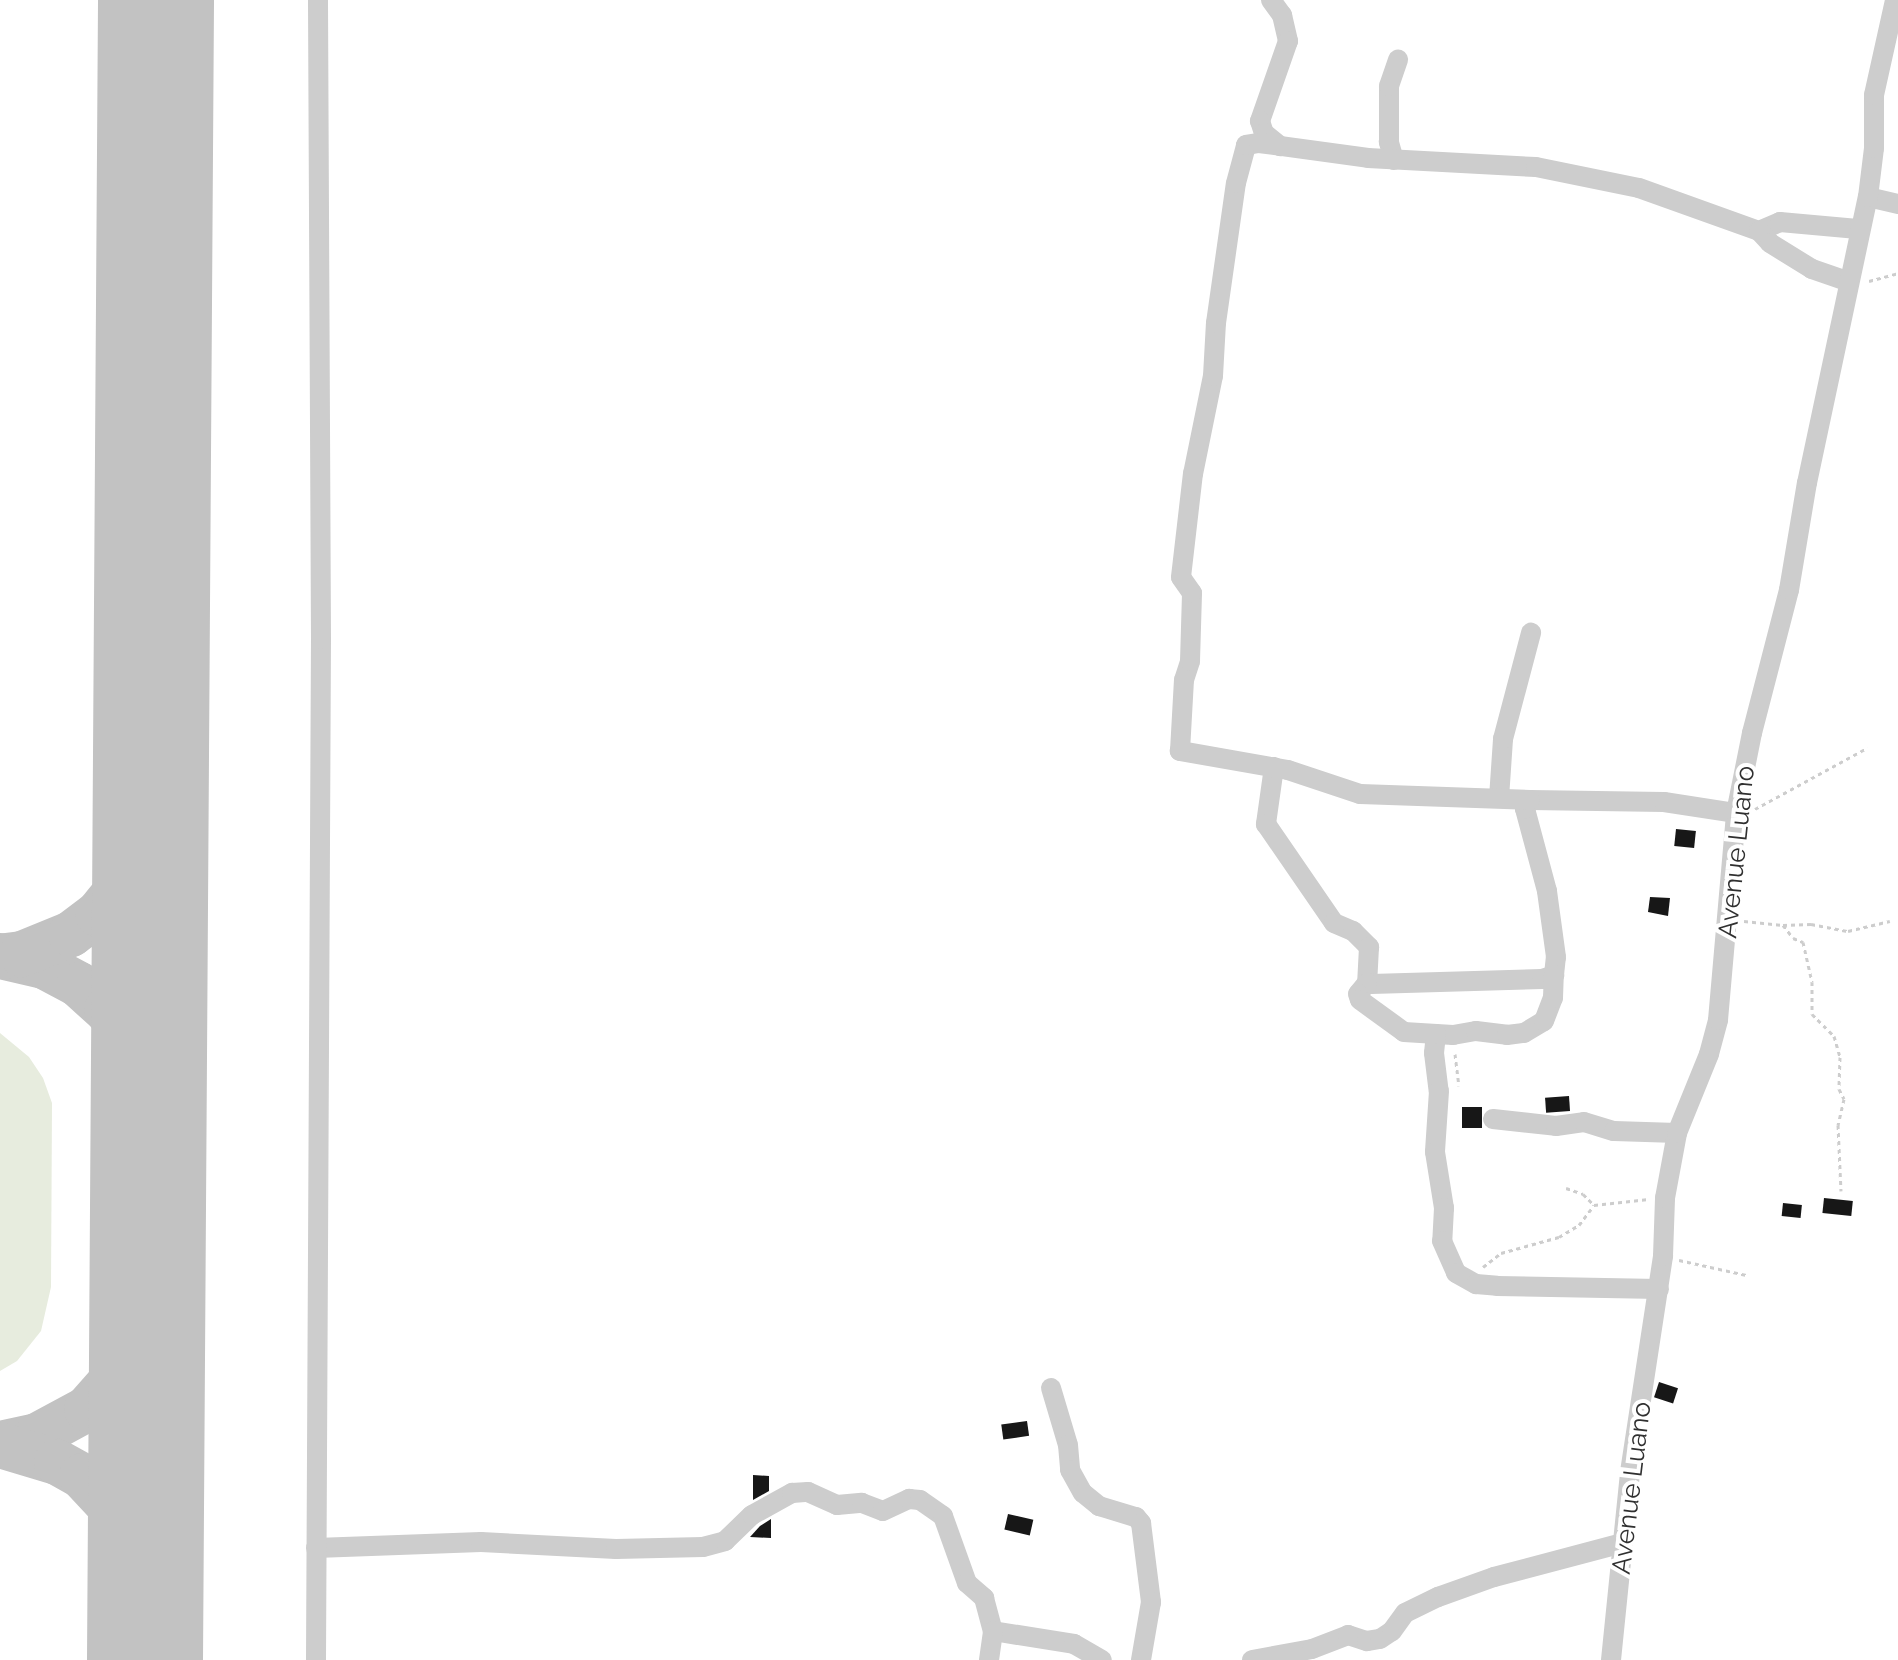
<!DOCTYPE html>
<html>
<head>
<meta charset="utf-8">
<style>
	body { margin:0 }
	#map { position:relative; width:1898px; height:1660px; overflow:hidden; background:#fff; font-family:Raleway,sans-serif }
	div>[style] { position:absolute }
	.green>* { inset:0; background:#e7ecde }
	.taxiway>* { height:46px; margin:-23px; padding:0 23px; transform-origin:23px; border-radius:23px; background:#c2c2c2 }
	.runway>* { height:116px; margin:-58px; padding:0 58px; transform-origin:58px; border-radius:58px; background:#c2c2c2 }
	.building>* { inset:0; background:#171717; transform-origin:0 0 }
	.path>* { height:3px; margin-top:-1.5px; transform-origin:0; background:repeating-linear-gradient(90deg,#cdcdcd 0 4px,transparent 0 8px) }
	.street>* { height:20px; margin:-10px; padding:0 10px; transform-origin:10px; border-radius:10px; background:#cdcdcd }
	span { translate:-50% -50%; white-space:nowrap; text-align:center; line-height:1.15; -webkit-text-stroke:8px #fff; paint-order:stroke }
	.street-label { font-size:26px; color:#303030 }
</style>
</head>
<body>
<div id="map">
	<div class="green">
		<div style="clip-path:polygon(0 1033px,29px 1057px,43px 1078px,52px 1103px,51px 1287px,41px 1331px,17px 1361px,0 1371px)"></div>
	</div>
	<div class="taxiway">
		<div style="left:0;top:956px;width:45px;rotate:12.8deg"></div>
		<div style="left:44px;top:966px;width:40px;rotate:28deg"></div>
		<div style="left:79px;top:985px;width:38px;rotate:42deg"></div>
		<div style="left:107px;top:1010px;width:31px;rotate:53deg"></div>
		<div style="left:126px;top:1035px;width:41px;rotate:67.2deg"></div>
		<div style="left:142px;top:1073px;width:49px;rotate:81.9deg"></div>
		<div style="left:6px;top:956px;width:16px;rotate:-7deg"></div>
		<div style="left:22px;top:954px;width:53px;rotate:-22.2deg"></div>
		<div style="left:71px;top:934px;width:34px;rotate:-37deg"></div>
		<div style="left:98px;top:914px;width:36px;rotate:-51deg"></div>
		<div style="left:121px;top:886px;width:71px;rotate:-64.9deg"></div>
		<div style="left:0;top:1444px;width:38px;rotate:-12deg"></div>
		<div style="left:37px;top:1436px;width:57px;rotate:-28.4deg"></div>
		<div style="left:87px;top:1409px;width:47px;rotate:-48.5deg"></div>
		<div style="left:118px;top:1374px;width:63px;rotate:-61.4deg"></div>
		<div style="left:0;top:1445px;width:59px;rotate:16.6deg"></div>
		<div style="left:57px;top:1462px;width:29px;rotate:29deg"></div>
		<div style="left:82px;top:1476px;width:42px;rotate:46.9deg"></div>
		<div style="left:111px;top:1507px;width:54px;rotate:62.5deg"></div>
		<div style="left:136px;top:1555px;width:44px;rotate:76.9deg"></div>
	</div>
	<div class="runway">
		<div style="left:145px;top:1660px;width:1660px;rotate:-89.62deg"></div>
	</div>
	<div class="building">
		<div style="left:1676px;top:829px;width:20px;height:17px;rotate:6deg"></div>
		<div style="clip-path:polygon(1650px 897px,1670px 898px,1668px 916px,1648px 912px)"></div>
		<div style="left:1569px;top:1096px;width:15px;height:24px;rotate:86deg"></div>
		<div style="left:1462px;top:1107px;width:20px;height:21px"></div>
		<div style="left:1824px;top:1198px;width:29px;height:15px;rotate:6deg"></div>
		<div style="left:1783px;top:1203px;width:19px;height:13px;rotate:6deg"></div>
		<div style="left:1659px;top:1382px;width:20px;height:16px;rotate:18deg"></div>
		<div style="left:1027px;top:1421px;width:15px;height:26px;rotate:82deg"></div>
		<div style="clip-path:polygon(753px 1475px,769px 1476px,769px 1491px,753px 1500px)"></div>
		<div style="left:1008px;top:1514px;width:26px;height:16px;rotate:13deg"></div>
		<div style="clip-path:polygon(771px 1519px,771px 1538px,750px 1537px,760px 1526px)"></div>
	</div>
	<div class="path">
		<div style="left:1869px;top:281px;width:30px;rotate:-15deg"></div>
		<div style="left:1755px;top:809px;width:128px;rotate:-28.6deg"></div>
		<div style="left:1744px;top:921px;width:39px;rotate:6deg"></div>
		<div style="left:1783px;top:925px;width:16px;rotate:52deg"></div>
		<div style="left:1793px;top:938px;width:11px;rotate:22deg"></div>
		<div style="left:1803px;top:942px;width:41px;rotate:77.3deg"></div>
		<div style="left:1812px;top:982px;width:32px;rotate:90deg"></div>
		<div style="left:1812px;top:1014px;width:31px;rotate:45deg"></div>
		<div style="left:1834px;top:1036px;width:22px;rotate:74deg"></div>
		<div style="left:1840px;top:1057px;width:32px;rotate:92deg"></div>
		<div style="left:1839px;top:1089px;width:11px;rotate:63deg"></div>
		<div style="left:1844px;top:1099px;width:27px;rotate:103deg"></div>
		<div style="left:1838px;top:1125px;width:66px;rotate:87.4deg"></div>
		<div style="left:1783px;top:925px;width:28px;rotate:-2deg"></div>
		<div style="left:1811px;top:924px;width:38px;rotate:11deg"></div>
		<div style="left:1848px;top:931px;width:43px;rotate:-13.4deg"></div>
		<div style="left:1455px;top:1054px;width:32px;rotate:83deg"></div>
		<div style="left:1566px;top:1188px;width:18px;rotate:19deg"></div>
		<div style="left:1583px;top:1194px;width:16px;rotate:45deg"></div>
		<div style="left:1594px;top:1205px;width:55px;rotate:-6.2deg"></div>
		<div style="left:1679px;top:1260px;width:69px;rotate:12.6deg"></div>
		<div style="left:1483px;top:1267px;width:23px;rotate:-38deg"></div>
		<div style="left:1501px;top:1253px;width:60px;rotate:-15.4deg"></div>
		<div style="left:1559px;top:1237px;width:23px;rotate:-31deg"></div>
		<div style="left:1579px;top:1225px;width:25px;rotate:-53deg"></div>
	</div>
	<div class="street">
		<div style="left:1271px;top:0;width:19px;rotate:54deg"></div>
		<div style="left:1282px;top:15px;width:27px;rotate:77deg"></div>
		<div style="left:1288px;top:41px;width:85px;rotate:109.3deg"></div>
		<div style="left:1260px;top:121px;width:13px;rotate:72deg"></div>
		<div style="left:1264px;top:133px;width:21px;rotate:39deg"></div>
		<div style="left:1394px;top:160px;width:19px;rotate:-106deg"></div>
		<div style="left:1389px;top:142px;width:56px;rotate:-90deg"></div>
		<div style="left:1389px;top:86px;width:28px;rotate:-71deg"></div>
		<div style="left:1868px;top:197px;width:31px;rotate:13deg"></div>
		<div style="left:1759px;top:231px;width:23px;rotate:-23deg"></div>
		<div style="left:1780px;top:222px;width:78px;rotate:5.1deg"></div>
		<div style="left:1274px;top:767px;width:58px;rotate:98deg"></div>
		<div style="left:1266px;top:824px;width:120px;rotate:55.5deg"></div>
		<div style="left:1334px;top:923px;width:21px;rotate:23deg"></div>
		<div style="left:1353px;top:931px;width:23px;rotate:45deg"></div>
		<div style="left:1369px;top:947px;width:36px;rotate:93deg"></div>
		<div style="left:1367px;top:983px;width:4px;rotate:14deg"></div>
		<div style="left:1371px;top:984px;width:171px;rotate:-1.7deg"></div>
		<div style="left:1542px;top:979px;width:13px;rotate:-18deg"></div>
		<div style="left:1554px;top:975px;width:18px;rotate:-84deg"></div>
		<div style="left:1556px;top:957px;width:67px;rotate:-97.8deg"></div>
		<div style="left:1547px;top:891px;width:85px;rotate:-105deg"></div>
		<div style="left:1525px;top:809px;width:10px;rotate:-61deg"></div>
		<div style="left:1530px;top:800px;width:134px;rotate:0.9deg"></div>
		<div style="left:1664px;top:802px;width:73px;rotate:8.7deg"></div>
		<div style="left:1499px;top:798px;width:59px;rotate:-86.1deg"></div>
		<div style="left:1503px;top:739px;width:110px;rotate:-75.2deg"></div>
		<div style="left:1530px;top:800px;width:170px;rotate:-178deg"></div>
		<div style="left:1360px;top:794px;width:76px;rotate:-161.6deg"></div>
		<div style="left:1288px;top:770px;width:110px;rotate:-170deg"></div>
		<div style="left:1180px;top:751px;width:71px;rotate:-86.8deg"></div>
		<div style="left:1184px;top:680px;width:20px;rotate:-72deg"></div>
		<div style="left:1190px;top:661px;width:68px;rotate:-88.3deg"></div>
		<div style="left:1192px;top:593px;width:19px;rotate:-125deg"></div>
		<div style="left:1181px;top:577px;width:104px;rotate:-83.4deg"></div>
		<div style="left:1193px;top:474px;width:100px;rotate:-78.5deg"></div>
		<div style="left:1213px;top:376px;width:53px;rotate:-86.8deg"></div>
		<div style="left:1216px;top:323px;width:141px;rotate:-81.9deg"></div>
		<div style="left:1236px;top:183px;width:39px;rotate:-75deg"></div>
		<div style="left:1246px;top:145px;width:13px;rotate:-9deg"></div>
		<div style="left:1259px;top:143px;width:110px;rotate:7.8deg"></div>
		<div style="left:1368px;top:158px;width:168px;rotate:3.1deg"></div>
		<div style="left:1536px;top:167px;width:105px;rotate:11.5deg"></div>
		<div style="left:1639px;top:188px;width:127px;rotate:19.7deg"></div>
		<div style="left:1759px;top:231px;width:16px;rotate:47deg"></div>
		<div style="left:1770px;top:243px;width:49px;rotate:31.8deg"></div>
		<div style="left:1812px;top:269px;width:39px;rotate:19deg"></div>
		<div style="left:1367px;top:983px;width:14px;rotate:129deg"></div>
		<div style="left:1358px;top:994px;width:6px;rotate:72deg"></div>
		<div style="left:1360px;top:1000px;width:54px;rotate:36deg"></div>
		<div style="left:1404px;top:1032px;width:49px;rotate:3.5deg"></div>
		<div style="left:1453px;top:1035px;width:23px;rotate:-10deg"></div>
		<div style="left:1476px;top:1031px;width:31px;rotate:7deg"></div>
		<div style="left:1507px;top:1035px;width:17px;rotate:-7deg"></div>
		<div style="left:1524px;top:1033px;width:23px;rotate:-31deg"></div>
		<div style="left:1544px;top:1021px;width:25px;rotate:-69deg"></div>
		<div style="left:1553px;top:998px;width:23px;rotate:-88deg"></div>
		<div style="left:1436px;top:1034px;width:19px;rotate:96deg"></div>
		<div style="left:1434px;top:1053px;width:38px;rotate:83deg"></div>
		<div style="left:1439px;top:1091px;width:61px;rotate:93.8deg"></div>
		<div style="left:1435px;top:1152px;width:57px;rotate:80.9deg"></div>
		<div style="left:1444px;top:1208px;width:33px;rotate:93deg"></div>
		<div style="left:1442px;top:1241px;width:35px;rotate:66deg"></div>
		<div style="left:1456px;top:1273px;width:23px;rotate:29deg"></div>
		<div style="left:1476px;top:1284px;width:21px;rotate:5deg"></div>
		<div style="left:1497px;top:1286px;width:162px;rotate:1.1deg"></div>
		<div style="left:1493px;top:1119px;width:63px;rotate:6.3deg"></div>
		<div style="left:1556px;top:1126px;width:28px;rotate:-8deg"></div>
		<div style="left:1584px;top:1122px;width:31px;rotate:17deg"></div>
		<div style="left:1614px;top:1131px;width:63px;rotate:1.8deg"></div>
		<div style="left:1051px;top:1388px;width:59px;rotate:73.4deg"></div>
		<div style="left:1068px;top:1445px;width:25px;rotate:85deg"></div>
		<div style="left:1070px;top:1470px;width:26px;rotate:61deg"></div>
		<div style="left:1083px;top:1493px;width:21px;rotate:39deg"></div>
		<div style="left:1099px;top:1506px;width:39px;rotate:17deg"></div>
		<div style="left:1136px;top:1517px;width:8px;rotate:50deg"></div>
		<div style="left:1141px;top:1523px;width:80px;rotate:82.8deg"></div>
		<div style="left:1151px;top:1602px;width:59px;rotate:99.8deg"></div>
		<div style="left:316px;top:1548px;width:165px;rotate:-2.1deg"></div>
		<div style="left:481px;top:1542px;width:135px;rotate:3deg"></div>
		<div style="left:616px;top:1549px;width:87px;rotate:-1.3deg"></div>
		<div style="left:703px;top:1547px;width:23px;rotate:-15deg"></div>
		<div style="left:725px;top:1541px;width:37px;rotate:-44deg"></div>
		<div style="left:752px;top:1515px;width:46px;rotate:-28.8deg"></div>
		<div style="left:792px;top:1493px;width:16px;rotate:-4deg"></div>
		<div style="left:808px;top:1492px;width:32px;rotate:24deg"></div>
		<div style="left:837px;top:1505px;width:25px;rotate:-5deg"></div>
		<div style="left:862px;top:1503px;width:22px;rotate:21deg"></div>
		<div style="left:883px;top:1511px;width:29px;rotate:-25deg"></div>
		<div style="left:909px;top:1499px;width:11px;rotate:5deg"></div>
		<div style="left:920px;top:1500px;width:28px;rotate:35deg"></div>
		<div style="left:943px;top:1516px;width:71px;rotate:70.3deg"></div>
		<div style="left:967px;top:1583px;width:23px;rotate:41deg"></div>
		<div style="left:984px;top:1598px;width:34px;rotate:75deg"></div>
		<div style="left:993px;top:1631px;width:82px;rotate:9.1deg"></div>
		<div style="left:1074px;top:1644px;width:32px;rotate:30deg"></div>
		<div style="left:316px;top:1660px;width:1021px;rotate:-89.72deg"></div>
		<div style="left:321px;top:639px;width:639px;rotate:-90.27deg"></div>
		<div style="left:989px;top:1660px;width:29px;rotate:-82deg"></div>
		<div style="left:1252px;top:1660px;width:61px;rotate:-10.4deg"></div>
		<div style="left:1312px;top:1649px;width:39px;rotate:-21deg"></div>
		<div style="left:1348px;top:1635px;width:20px;rotate:18deg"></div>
		<div style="left:1367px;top:1641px;width:13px;rotate:-9deg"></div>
		<div style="left:1380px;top:1639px;width:14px;rotate:-34deg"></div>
		<div style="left:1392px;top:1631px;width:22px;rotate:-54deg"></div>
		<div style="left:1405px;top:1613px;width:37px;rotate:-26deg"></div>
		<div style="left:1438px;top:1597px;width:59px;rotate:-19.7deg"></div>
		<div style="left:1494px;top:1577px;width:133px;rotate:-14.8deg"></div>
		<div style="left:1611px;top:1660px;width:189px;rotate:-84.2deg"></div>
		<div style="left:1630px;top:1472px;width:219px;rotate:-81.3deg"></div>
		<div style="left:1663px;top:1256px;width:58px;rotate:-88deg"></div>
		<div style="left:1665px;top:1198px;width:66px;rotate:-79.5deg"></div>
		<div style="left:1677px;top:1133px;width:85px;rotate:-67.9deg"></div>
		<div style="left:1709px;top:1054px;width:35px;rotate:-75deg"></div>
		<div style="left:1718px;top:1020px;width:208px;rotate:-85deg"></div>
		<div style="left:1736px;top:813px;width:82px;rotate:-78.7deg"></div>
		<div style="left:1752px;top:733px;width:148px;rotate:-75.5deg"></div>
		<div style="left:1789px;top:590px;width:109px;rotate:-80.5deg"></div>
		<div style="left:1807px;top:483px;width:292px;rotate:-78deg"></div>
		<div style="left:1868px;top:197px;width:49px;rotate:-83deg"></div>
		<div style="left:1874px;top:148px;width:53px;rotate:-90deg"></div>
		<div style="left:1874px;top:95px;width:97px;rotate:-77.5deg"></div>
	</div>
	<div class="street-label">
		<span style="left:1737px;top:852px;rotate:-84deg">Avenue Luano</span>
		<span style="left:1632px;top:1488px;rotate:-83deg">Avenue Luano</span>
	</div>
</div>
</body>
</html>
